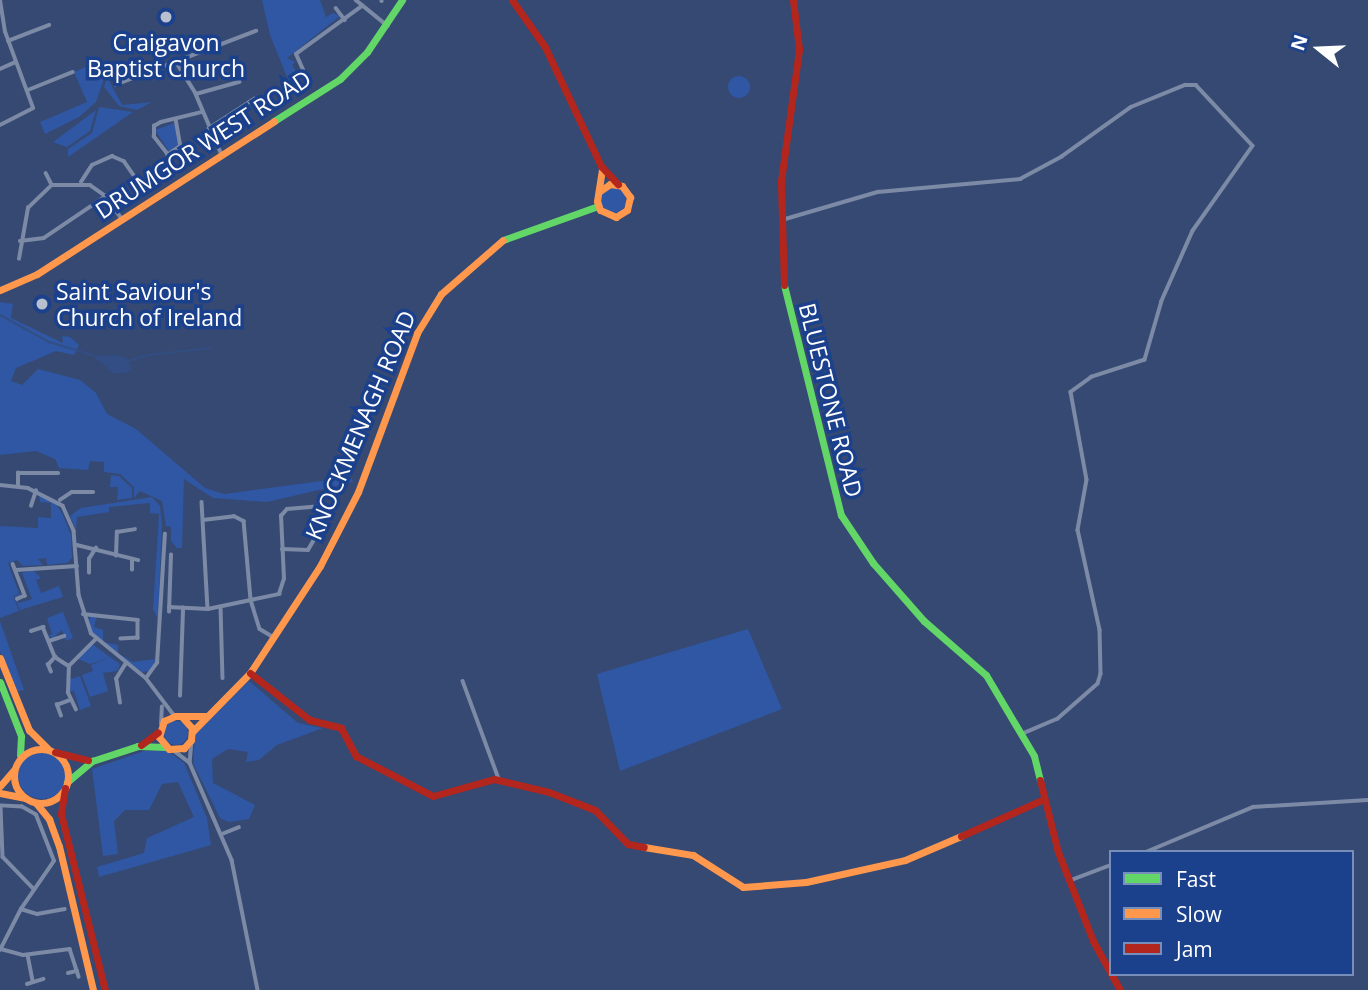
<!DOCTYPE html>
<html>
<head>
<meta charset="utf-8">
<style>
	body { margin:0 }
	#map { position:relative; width:1368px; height:990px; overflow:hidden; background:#354973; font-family:"Open Sans",sans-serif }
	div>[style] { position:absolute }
	.green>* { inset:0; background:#3057a3 }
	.round { border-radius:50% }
	.water>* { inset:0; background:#324e84 }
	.stream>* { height:2px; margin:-1px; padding:0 1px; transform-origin:1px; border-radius:1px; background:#324e84 }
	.street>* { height:3.5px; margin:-1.75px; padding:0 1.75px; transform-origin:1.75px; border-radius:1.75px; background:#7c8aa6 }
	.fast>* { height:7px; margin:-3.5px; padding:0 3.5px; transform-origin:3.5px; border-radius:3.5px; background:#63d668 }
	.slow>* { height:7px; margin:-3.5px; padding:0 3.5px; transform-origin:3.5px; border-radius:3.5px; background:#ff974d }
	.slow>.ring { margin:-3.5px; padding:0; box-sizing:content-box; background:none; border:7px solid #ff974d; border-radius:50% }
	.jam>* { height:7px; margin:-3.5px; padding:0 3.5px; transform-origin:3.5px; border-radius:3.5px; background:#b3261e }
	.dots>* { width:19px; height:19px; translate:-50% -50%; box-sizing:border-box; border:4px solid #1c418c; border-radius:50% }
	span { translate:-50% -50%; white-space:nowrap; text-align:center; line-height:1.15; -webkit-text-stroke:7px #1c418c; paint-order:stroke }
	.poi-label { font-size:23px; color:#fff }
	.left { translate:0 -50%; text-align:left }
	.street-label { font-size:23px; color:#fff }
	.legend { position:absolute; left:1109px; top:850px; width:245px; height:126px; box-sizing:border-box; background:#1c418c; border:2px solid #778dba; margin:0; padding:9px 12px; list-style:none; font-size:21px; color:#fff }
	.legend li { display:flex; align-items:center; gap:14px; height:35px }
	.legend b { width:35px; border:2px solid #778dba }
	.north { position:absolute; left:1284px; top:14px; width:70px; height:70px; -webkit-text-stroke:5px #1c418c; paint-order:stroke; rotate:288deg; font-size:19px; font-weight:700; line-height:28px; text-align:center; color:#fff }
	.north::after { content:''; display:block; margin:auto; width:24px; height:32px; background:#fff; clip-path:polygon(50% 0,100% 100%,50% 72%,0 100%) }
</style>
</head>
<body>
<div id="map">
	<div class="green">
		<div style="clip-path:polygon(262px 0,320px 0,326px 17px,333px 13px,340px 16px,287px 58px,295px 62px,292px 65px,299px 76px,289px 82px,270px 35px)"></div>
		<div style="clip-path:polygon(101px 61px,110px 61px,96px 102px,79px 117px,45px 134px,40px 122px,87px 102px,74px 72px)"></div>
		<div class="round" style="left:728px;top:76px;width:22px;height:22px"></div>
		<div style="clip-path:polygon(107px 77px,122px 105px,152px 102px,137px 110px,119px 106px,104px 87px)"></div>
		<div style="clip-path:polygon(99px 107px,133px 112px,68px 157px,68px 149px,92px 133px)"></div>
		<div style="clip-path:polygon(96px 110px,90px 131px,67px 147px,53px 142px)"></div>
		<div style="clip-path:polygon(174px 123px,179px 145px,170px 153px,155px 130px)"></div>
		<div class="round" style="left:600px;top:187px;width:26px;height:26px"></div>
		<div style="clip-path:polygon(0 302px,13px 304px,11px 318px,63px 343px,62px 336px,70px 337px,79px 345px,74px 355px,56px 351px,16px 368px,11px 381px,22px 385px,38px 369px,80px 380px,96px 393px,107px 414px,136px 429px,205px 488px,224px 494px,351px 477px,353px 482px,267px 502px,213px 498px,184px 479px,182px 548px,177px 548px,171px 541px,171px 527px,166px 526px,162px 501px,140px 491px,134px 498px,134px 487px,120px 474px,104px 472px,104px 462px,90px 461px,88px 470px,59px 468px,55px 459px,36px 451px,0 455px)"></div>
		<div style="clip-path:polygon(111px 475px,119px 476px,132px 488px,132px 498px,117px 500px,118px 487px,110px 487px)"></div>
		<div style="clip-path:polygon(39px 494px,55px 503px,62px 513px,71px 535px,72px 558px,67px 563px,47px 565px,46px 558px,38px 559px,43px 565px,23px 566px,17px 560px,8px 563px,19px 593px,13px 596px,19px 611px,0 618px,0 526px,38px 528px,38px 517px,51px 518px,51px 503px,40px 502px)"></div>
		<div style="clip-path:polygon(152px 497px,160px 506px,162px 525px,158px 619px,153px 609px,159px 514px,150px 513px,150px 503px,109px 507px,109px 512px,77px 517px,76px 530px,70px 516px,81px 508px)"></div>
		<div style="clip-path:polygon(33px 570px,41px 578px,36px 580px,41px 593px,59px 586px,63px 597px,20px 610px,14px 596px,24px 592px,16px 597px,19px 603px,32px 599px,22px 573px)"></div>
		<div style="clip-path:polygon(63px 612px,73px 638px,66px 641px,62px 630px,53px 638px,48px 636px,52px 634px,47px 618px)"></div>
		<div style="clip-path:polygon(90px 615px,97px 616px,94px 627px,103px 630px,103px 642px,118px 645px,118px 653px,133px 662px,156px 659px,151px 671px,142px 672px,121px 657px,98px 638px,89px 628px)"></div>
		<div style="clip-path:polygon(0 621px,24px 690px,16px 692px,0 652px)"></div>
		<div style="clip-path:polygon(748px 629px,782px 709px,620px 771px,597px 674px)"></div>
		<div style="clip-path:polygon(92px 644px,120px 664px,118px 671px,116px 665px,117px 671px,103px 673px,108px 691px,90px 697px,82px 675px,93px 671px,91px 665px,109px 658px,90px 664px,76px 658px)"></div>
		<div style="clip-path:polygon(80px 676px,91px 706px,80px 710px,74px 691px,69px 692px,68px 680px)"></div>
		<div style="clip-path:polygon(249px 681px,298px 723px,323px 728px,277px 745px,259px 760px,246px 762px,248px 752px,228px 749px,212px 759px,213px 783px,255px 805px,249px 819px,229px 822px,220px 818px,193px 763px,195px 734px)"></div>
		<div class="round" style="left:164px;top:721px;width:24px;height:24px"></div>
		<div style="clip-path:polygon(144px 751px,168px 751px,184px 763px,207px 818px,211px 845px,99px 877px,97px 867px,144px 853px,147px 838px,194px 817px,178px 782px,162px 784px,149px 810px,125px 810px,114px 821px,118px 854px,103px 856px,92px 769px)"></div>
		<div class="round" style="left:18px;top:751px;width:48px;height:48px"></div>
	</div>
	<div class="water">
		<div style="clip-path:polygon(117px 355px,128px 359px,131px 369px,126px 373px,113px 373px,93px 356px)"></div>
	</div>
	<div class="stream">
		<div style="left:0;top:315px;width:56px;rotate:28.9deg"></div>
		<div style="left:49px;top:342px;width:45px;rotate:16.8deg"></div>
		<div style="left:128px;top:361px;width:22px;rotate:-16deg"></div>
		<div style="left:149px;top:355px;width:61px;rotate:-6.5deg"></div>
	</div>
	<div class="street">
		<div style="left:356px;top:0;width:41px;rotate:39.1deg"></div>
		<div style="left:382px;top:0;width:1px;rotate:90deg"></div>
		<div style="left:336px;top:8px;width:15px;rotate:53deg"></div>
		<div style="left:8px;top:41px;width:44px;rotate:-21.3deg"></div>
		<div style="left:177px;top:63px;width:36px;rotate:58deg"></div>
		<div style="left:196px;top:94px;width:66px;rotate:66.9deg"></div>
		<div style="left:0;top:69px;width:17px;rotate:-24deg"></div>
		<div style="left:303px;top:70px;width:17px;rotate:-114deg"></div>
		<div style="left:296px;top:54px;width:82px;rotate:-36deg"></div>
		<div style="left:115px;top:85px;width:151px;rotate:-21deg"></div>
		<div style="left:28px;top:90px;width:48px;rotate:-21.8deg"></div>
		<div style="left:196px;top:94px;width:45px;rotate:-15.6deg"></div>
		<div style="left:176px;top:119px;width:27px;rotate:80deg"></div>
		<div style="left:181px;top:146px;width:16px;rotate:145deg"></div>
		<div style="left:168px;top:155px;width:23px;rotate:-128deg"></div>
		<div style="left:154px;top:137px;width:11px;rotate:-90deg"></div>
		<div style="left:154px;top:126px;width:8px;rotate:-30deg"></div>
		<div style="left:161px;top:122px;width:42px;rotate:-13.7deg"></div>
		<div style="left:0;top:125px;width:37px;rotate:-27deg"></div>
		<div style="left:33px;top:108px;width:81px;rotate:-110.2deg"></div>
		<div style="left:5px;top:32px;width:32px;rotate:-99deg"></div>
		<div style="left:208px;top:129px;width:55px;rotate:-33.1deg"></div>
		<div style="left:46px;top:173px;width:13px;rotate:63deg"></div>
		<div style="left:81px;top:182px;width:20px;rotate:-57deg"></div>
		<div style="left:92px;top:165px;width:22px;rotate:-24deg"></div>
		<div style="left:112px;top:156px;width:13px;rotate:23deg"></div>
		<div style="left:124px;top:161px;width:33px;rotate:55deg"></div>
		<div style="left:782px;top:220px;width:100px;rotate:-16.3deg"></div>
		<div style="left:878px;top:192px;width:143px;rotate:-5.2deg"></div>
		<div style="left:1020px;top:179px;width:47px;rotate:-28.2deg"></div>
		<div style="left:1061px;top:157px;width:86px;rotate:-35.5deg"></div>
		<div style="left:1131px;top:107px;width:58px;rotate:-22.2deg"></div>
		<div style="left:1185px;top:85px;width:11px"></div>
		<div style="left:1196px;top:85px;width:83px;rotate:46.9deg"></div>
		<div style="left:1253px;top:146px;width:104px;rotate:125.2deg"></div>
		<div style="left:1193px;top:231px;width:77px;rotate:113.9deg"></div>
		<div style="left:1162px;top:301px;width:61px;rotate:106.1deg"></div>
		<div style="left:1145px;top:360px;width:56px;rotate:162.2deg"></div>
		<div style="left:1092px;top:377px;width:26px;rotate:144deg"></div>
		<div style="left:1071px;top:392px;width:89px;rotate:79.7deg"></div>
		<div style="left:1087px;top:480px;width:51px;rotate:100.2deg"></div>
		<div style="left:1078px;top:530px;width:102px;rotate:77.6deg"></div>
		<div style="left:1100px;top:630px;width:44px;rotate:88.7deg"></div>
		<div style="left:1101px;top:674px;width:10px;rotate:107deg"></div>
		<div style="left:1098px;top:684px;width:53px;rotate:138.8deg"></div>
		<div style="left:1058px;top:719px;width:38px;rotate:157deg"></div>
		<div style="left:20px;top:241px;width:24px;rotate:-7deg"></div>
		<div style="left:44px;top:238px;width:75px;rotate:-34.1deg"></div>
		<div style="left:19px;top:259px;width:52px;rotate:-80deg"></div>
		<div style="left:28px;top:208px;width:33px;rotate:-44deg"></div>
		<div style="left:52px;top:185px;width:38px"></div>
		<div style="left:90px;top:185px;width:19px;rotate:35deg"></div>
		<div style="left:106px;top:196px;width:28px;rotate:55deg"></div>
		<div style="left:0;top:485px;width:28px;rotate:6deg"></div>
		<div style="left:28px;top:488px;width:39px;rotate:27deg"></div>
		<div style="left:63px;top:506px;width:27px;rotate:66deg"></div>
		<div style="left:74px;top:531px;width:64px;rotate:85.5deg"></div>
		<div style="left:79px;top:595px;width:40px;rotate:72deg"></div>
		<div style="left:91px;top:633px;width:71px;rotate:39.3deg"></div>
		<div style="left:146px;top:678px;width:46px;rotate:52.9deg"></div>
		<div style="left:18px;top:486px;width:13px;rotate:-90deg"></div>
		<div style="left:18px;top:473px;width:40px"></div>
		<div style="left:60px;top:500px;width:14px;rotate:-34deg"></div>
		<div style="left:72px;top:492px;width:21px"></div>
		<div style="left:202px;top:502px;width:107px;rotate:86.8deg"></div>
		<div style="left:31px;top:506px;width:16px;rotate:-72deg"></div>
		<div style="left:203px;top:520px;width:31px;rotate:-7deg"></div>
		<div style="left:234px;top:516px;width:11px;rotate:27deg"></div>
		<div style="left:244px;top:521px;width:79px;rotate:84.9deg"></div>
		<div style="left:251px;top:600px;width:30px;rotate:73deg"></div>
		<div style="left:260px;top:629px;width:17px;rotate:31deg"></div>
		<div style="left:77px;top:545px;width:63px;rotate:13.8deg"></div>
		<div style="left:282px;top:549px;width:26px;rotate:2deg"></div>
		<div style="left:308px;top:550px;width:51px;rotate:-59.4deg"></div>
		<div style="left:116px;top:556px;width:24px;rotate:-88deg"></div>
		<div style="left:117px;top:532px;width:18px;rotate:-9deg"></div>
		<div style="left:13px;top:564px;width:34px;rotate:69deg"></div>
		<div style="left:25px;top:596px;width:8px;rotate:157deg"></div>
		<div style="left:16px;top:570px;width:61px;rotate:-3.8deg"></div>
		<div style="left:132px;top:570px;width:10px;rotate:-90deg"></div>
		<div style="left:89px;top:573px;width:14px;rotate:-90deg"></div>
		<div style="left:89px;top:559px;width:13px;rotate:-58deg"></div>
		<div style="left:169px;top:607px;width:39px;rotate:3deg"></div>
		<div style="left:208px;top:609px;width:73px;rotate:-11.9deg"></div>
		<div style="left:279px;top:594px;width:16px;rotate:-72deg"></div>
		<div style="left:284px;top:579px;width:63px;rotate:-92.7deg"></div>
		<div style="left:281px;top:516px;width:9px;rotate:-49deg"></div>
		<div style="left:287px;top:509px;width:32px;rotate:-5deg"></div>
		<div style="left:319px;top:506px;width:13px;rotate:27deg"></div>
		<div style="left:221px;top:607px;width:71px;rotate:88.4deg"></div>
		<div style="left:169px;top:612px;width:57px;rotate:-88deg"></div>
		<div style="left:83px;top:614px;width:55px;rotate:6.2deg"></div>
		<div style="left:138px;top:620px;width:18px;rotate:90deg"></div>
		<div style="left:138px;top:638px;width:17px;rotate:177deg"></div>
		<div style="left:31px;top:631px;width:13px;rotate:-18deg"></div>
		<div style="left:43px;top:627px;width:32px;rotate:68deg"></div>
		<div style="left:55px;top:657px;width:17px;rotate:33deg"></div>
		<div style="left:49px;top:641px;width:16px;rotate:-18deg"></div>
		<div style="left:51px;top:672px;width:8px;rotate:-113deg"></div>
		<div style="left:48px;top:665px;width:11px;rotate:-49deg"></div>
		<div style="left:146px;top:678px;width:19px;rotate:-54deg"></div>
		<div style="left:157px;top:663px;width:129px;rotate:-86.5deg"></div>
		<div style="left:463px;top:681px;width:104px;rotate:69.8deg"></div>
		<div style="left:180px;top:696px;width:88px;rotate:-88deg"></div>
		<div style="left:120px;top:703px;width:24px;rotate:-99deg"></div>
		<div style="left:116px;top:679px;width:19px;rotate:-58deg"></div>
		<div style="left:76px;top:710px;width:19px;rotate:-115deg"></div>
		<div style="left:68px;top:693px;width:27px;rotate:-88deg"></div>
		<div style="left:69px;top:666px;width:37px;rotate:-45deg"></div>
		<div style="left:61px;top:716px;width:12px;rotate:-110deg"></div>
		<div style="left:57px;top:705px;width:14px;rotate:-21deg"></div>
		<div style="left:161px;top:724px;width:17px;rotate:-87deg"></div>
		<div style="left:192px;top:741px;width:22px;rotate:95deg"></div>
		<div style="left:190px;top:763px;width:106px;rotate:66.6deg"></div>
		<div style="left:232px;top:860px;width:133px;rotate:78.7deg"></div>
		<div style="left:173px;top:750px;width:21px;rotate:37deg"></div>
		<div style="left:1px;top:807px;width:50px;rotate:87.7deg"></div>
		<div style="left:3px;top:857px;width:45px;rotate:45.9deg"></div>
		<div style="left:222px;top:834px;width:18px;rotate:-22deg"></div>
		<div style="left:1146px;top:852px;width:116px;rotate:-22.8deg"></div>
		<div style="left:1253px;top:807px;width:115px;rotate:-3.5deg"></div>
		<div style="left:1069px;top:881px;width:45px;rotate:-20.9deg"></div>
		<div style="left:21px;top:909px;width:17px;rotate:17deg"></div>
		<div style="left:37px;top:914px;width:28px;rotate:-10deg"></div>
		<div style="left:1px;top:949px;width:23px;rotate:15deg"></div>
		<div style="left:23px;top:955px;width:47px;rotate:-7.3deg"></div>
		<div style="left:70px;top:949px;width:29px;rotate:72deg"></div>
		<div style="left:0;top:950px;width:46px;rotate:-62.9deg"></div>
		<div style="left:21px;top:909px;width:58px;rotate:-55.5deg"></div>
		<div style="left:54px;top:861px;width:49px;rotate:-111.4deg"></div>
		<div style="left:36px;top:815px;width:16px;rotate:-150deg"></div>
		<div style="left:22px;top:807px;width:21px;rotate:-177deg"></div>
		<div style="left:28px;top:955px;width:26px;rotate:79deg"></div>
		<div style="left:68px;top:973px;width:9px;rotate:-13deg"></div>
		<div style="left:27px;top:984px;width:17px;rotate:-17deg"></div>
	</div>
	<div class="fast">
		<div style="left:274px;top:121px;width:78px;rotate:-32.5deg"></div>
		<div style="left:340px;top:79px;width:38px;rotate:-45deg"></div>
		<div style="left:367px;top:52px;width:63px;rotate:-56.1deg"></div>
		<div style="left:503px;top:240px;width:101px;rotate:-19.7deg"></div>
		<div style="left:784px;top:285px;width:237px;rotate:76.1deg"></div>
		<div style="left:841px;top:515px;width:58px;rotate:56.3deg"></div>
		<div style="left:873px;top:563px;width:77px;rotate:48.7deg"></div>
		<div style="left:924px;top:621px;width:82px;rotate:41.1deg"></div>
		<div style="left:986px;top:675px;width:94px;rotate:59.3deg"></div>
		<div style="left:1034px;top:756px;width:25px;rotate:76deg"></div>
		<div style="left:0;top:682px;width:58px;rotate:68.7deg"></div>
		<div style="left:21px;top:736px;width:19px;rotate:93deg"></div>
		<div style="left:67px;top:782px;width:33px;rotate:-40deg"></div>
		<div style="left:92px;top:761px;width:48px;rotate:-18.1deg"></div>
		<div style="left:138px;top:746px;width:27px;rotate:2deg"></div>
	</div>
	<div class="slow">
		<div style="left:600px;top:191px;width:12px;rotate:-35deg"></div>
		<div style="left:610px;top:184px;width:12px;rotate:9deg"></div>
		<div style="left:622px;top:186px;width:14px;rotate:54deg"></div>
		<div style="left:630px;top:197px;width:13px;rotate:103deg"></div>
		<div style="left:627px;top:210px;width:13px;rotate:148deg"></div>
		<div style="left:616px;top:217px;width:17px;rotate:-156deg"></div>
		<div style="left:600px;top:210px;width:9px;rotate:-108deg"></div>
		<div style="left:597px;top:201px;width:32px;rotate:-81deg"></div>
		<div style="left:0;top:290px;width:40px;rotate:-23.4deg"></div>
		<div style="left:37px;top:274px;width:282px;rotate:-32.8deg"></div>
		<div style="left:0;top:658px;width:78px;rotate:68.1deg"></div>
		<div style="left:29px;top:730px;width:27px;rotate:45deg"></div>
		<div style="left:182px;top:717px;width:15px;rotate:48deg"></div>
		<div style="left:192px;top:728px;width:12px;rotate:95deg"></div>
		<div style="left:191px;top:740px;width:11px;rotate:131deg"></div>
		<div style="left:184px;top:748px;width:15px;rotate:176deg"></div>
		<div style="left:169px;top:749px;width:16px;rotate:-130deg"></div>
		<div style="left:159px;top:737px;width:17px;rotate:-73deg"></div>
		<div style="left:164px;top:721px;width:12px;rotate:-24deg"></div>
		<div style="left:175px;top:716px;width:30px"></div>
		<div style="left:192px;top:732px;width:83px;rotate:-45.5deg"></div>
		<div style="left:250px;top:673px;width:128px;rotate:-56.8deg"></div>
		<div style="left:320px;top:566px;width:83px;rotate:-62.8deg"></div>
		<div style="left:358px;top:492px;width:170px;rotate:-69.6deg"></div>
		<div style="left:417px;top:333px;width:46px;rotate:-58.4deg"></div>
		<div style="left:441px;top:294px;width:82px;rotate:-41.1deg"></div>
		<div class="ring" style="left:14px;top:749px;width:47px;height:47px"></div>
		<div style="left:0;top:786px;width:21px;rotate:-49deg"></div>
		<div style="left:0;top:793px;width:26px;rotate:11deg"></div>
		<div style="left:36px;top:803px;width:21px;rotate:51deg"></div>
		<div style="left:49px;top:819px;width:29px;rotate:70deg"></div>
		<div style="left:59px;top:846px;width:148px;rotate:76.7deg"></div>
		<div style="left:644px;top:847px;width:50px;rotate:9.3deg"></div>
		<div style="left:693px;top:855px;width:59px;rotate:32.6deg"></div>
		<div style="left:743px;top:887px;width:63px;rotate:-4.5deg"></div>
		<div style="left:806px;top:882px;width:101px;rotate:-12.5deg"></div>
		<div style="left:905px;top:860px;width:61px;rotate:-23.2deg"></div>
	</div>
	<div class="jam">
		<div style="left:512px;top:0;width:57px;rotate:54.9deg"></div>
		<div style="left:545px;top:47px;width:132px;rotate:64.8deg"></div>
		<div style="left:601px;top:166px;width:25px;rotate:47deg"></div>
		<div style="left:784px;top:285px;width:104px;rotate:-91.7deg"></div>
		<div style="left:781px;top:181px;width:133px;rotate:-82.2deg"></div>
		<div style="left:799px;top:49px;width:49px;rotate:-97deg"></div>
		<div style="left:250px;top:673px;width:76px;rotate:38.1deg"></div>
		<div style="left:310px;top:720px;width:32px;rotate:14deg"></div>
		<div style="left:341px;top:728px;width:32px;rotate:62deg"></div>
		<div style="left:356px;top:756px;width:87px;rotate:27.5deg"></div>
		<div style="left:433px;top:796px;width:63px;rotate:-15.6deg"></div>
		<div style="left:494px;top:779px;width:57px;rotate:13.3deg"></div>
		<div style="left:549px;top:792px;width:49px;rotate:21.4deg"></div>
		<div style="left:595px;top:810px;width:47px;rotate:45.9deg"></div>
		<div style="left:628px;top:844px;width:16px;rotate:11deg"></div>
		<div style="left:141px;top:745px;width:21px;rotate:-37deg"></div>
		<div style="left:55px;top:752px;width:34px;rotate:14deg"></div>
		<div style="left:1040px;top:780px;width:74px;rotate:76deg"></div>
		<div style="left:1058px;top:852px;width:96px;rotate:68.5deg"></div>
		<div style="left:1093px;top:941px;width:56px;rotate:61.1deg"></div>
		<div style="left:65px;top:788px;width:26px;rotate:99deg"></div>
		<div style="left:61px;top:814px;width:181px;rotate:76deg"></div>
		<div style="left:961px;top:836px;width:89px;rotate:-24deg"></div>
	</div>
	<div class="dots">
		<div style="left:166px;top:17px;background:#b8bfce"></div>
		<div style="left:42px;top:304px;background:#b8bfce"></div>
	</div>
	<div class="poi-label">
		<span style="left:166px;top:55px">Craigavon<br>Baptist Church</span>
		<span class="left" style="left:56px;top:304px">Saint Saviour's<br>Church of Ireland</span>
	</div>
	<div class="street-label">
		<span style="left:203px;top:144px;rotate:-33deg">DRUMGOR WEST ROAD</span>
		<span style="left:831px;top:400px;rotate:76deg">BLUESTONE ROAD</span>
		<span style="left:360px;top:425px;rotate:-67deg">KNOCKMENAGH ROAD</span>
	</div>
	<ul class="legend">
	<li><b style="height:9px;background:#63d668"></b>Fast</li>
	<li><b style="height:9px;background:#ff974d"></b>Slow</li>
	<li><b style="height:9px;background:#b3261e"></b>Jam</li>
	</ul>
	<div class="north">N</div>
</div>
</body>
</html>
